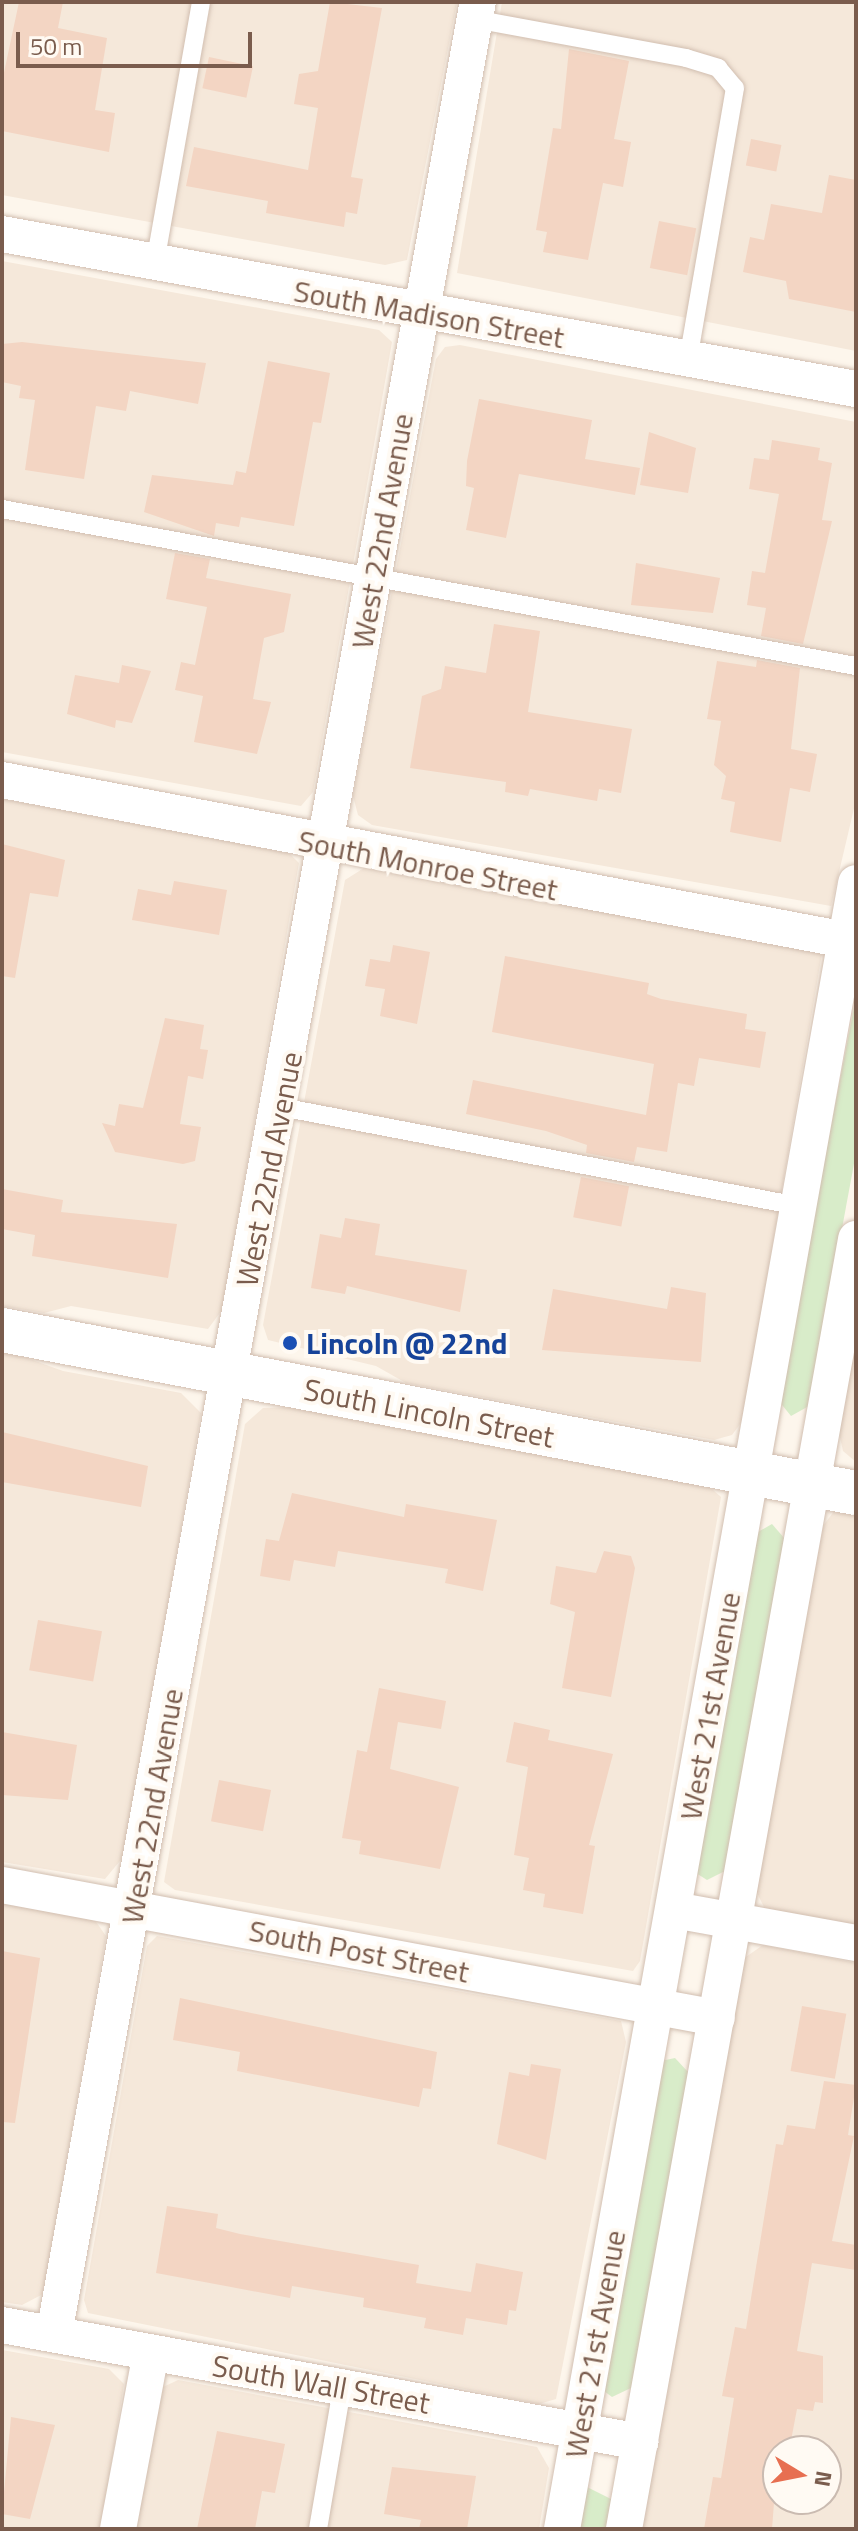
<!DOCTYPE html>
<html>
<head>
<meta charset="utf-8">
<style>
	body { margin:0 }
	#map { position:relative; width:858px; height:2531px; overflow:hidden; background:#fdf6ec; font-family:"Titillium Web",sans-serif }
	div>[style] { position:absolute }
	.residential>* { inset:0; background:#f5e8da }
	.green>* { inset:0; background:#d8ecc9 }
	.building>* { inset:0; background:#f3d5c3; transform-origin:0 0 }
	.roads { filter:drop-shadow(0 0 2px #d1beb0) drop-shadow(0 0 2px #d1beb0) }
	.service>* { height:18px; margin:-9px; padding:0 9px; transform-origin:9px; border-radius:9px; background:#fff }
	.minor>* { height:36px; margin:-18px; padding:0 18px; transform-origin:18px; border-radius:18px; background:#fff }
	.tertiary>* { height:44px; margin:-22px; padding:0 22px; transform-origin:22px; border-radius:22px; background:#fff }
	.dots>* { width:22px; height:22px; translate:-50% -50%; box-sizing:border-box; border:4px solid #fffaf3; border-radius:50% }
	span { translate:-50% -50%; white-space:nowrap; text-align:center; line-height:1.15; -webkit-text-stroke:8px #fffaf3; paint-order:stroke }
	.street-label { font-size:30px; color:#7a5c4d }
	.transit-label { font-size:30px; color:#164399; font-weight:700 }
	.left { translate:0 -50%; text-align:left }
	.frame { position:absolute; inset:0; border:4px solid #7a5c4d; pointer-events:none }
	.north { position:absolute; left:762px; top:2435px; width:80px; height:80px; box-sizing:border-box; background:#fffaf3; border:2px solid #cabbb1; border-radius:50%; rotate:100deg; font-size:22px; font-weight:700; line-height:32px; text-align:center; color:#7a5c4d }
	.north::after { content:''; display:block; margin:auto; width:28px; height:36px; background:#e76f51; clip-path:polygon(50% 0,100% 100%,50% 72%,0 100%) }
	.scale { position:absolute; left:16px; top:32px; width:236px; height:36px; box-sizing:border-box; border:4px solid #7a5c4d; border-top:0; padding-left:10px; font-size:24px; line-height:28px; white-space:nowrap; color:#7a5c4d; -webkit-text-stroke:6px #fffaf3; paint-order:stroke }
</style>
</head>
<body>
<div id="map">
	<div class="residential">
		<div style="clip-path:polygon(2px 2px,457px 2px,407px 260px,385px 265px,2px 195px)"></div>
		<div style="clip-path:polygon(502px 2px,856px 2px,856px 351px,457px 273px)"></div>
		<div style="clip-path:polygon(2px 261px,379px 330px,392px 342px,313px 792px,301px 806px,2px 752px)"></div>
		<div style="clip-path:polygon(460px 345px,856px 422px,856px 800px,831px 906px,372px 825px,358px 815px,353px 796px,436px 359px,445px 347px)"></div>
		<div style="clip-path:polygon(2px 799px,289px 853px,299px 863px,222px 1310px,208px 1329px,71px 1306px,44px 1313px,2px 1306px)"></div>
		<div style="clip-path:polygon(364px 868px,822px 953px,743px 1420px,732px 1435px,714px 1440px,406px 1383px,376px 1366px,268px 1340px,263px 1325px,345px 880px)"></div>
		<div style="clip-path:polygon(856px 1343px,856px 1462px,843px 1451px,839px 1433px)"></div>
		<div style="clip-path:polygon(2px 1349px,63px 1371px,181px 1393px,201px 1413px,124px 1856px,105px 1879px,2px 1862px)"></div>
		<div style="clip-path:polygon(296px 1407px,705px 1483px,721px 1497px,640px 1961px,633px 1971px,175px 1890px,164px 1882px,245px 1424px,263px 1408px)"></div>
		<div style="clip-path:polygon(856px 1507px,856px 1926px,765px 1909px,756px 1891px,823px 1526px,835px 1510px)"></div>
		<div style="clip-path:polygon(2px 1901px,94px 1919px,106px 1936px,43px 2294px,22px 2305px,2px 2302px)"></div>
		<div style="clip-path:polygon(157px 1936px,621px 2021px,626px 2042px,556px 2399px,539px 2404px,88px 2313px,84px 2300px,147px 1946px)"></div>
		<div style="clip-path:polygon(evenodd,763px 1945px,856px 1963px,856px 2529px,641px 2529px,743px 1959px,763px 1945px,778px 2451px,826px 2451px,826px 2499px,778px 2499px,778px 2451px)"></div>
		<div style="clip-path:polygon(2px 2350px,109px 2369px,124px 2384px,101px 2529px,2px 2529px)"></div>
		<div style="clip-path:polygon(178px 2380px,537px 2447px,549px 2468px,539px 2529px,133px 2529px,161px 2388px)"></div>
	</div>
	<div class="green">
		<div style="clip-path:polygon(856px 997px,856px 1153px,809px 1406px,791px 1416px,778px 1400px)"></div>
		<div style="clip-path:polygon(772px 1524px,785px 1539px,725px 1871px,707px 1880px,696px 1873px,756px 1533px)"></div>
		<div style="clip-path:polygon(675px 2058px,689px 2073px,633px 2387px,612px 2397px,600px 2388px,661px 2061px)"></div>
		<div style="clip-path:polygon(587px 2487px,611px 2499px,606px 2529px,573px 2529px)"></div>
	</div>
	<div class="building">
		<div style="clip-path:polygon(19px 2px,63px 2px,58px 28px,107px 38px,95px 110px,115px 113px,109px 152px,2px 131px,2px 82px)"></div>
		<div style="clip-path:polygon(330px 2px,382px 8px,351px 177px,363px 179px,357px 214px,346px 212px,344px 227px,266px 213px,268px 201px,186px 186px,194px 147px,308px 170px,318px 108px,294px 104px,299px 74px,318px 71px)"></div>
		<div style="clip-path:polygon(569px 49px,629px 61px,614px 139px,631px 142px,623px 187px,603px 183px,588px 260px,543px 252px,547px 232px,536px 230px,553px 128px,561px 129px)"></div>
		<div style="left:209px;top:57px;width:45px;height:32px;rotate:12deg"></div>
		<div style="left:751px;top:139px;width:31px;height:27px;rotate:11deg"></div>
		<div style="clip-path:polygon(829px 175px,856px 180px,856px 312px,789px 299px,786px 281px,743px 272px,750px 237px,764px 240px,771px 204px,822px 213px)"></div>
		<div style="left:659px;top:221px;width:38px;height:48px;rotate:11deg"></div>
		<div style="clip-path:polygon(22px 342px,206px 363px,198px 404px,130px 391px,126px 411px,96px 406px,84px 479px,25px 470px,35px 400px,19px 398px,21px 386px,2px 382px,2px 344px)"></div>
		<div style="clip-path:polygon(268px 361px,330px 373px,321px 423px,313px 422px,294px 526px,241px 517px,239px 527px,216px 523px,214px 536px,144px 512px,152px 475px,233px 485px,236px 471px,246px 473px)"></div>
		<div style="clip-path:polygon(479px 399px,592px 420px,585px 459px,640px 468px,635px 495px,519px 474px,506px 538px,466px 530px,474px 488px,466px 486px,467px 461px)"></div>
		<div style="clip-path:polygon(649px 432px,696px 448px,688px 493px,640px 485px)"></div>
		<div style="clip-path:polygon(772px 440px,820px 448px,818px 460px,832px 463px,822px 520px,832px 521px,803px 644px,761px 636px,766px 608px,747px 605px,752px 571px,765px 573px,779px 494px,749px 489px,754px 458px,769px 460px)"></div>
		<div style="clip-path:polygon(175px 553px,210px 559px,206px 578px,291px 594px,284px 632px,264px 638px,253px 699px,271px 702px,257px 754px,194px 742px,203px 696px,175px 690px,181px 662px,195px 665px,207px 607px,166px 599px)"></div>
		<div style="clip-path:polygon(636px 563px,720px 578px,713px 613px,631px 605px)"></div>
		<div style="clip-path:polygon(494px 624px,540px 631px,528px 712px,632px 729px,621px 793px,599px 789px,597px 801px,530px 789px,528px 796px,505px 792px,506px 782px,410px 768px,422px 696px,441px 689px,445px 666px,486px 673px)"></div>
		<div style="clip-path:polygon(757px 660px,800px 668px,791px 749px,817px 754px,810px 792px,790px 788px,781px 842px,730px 832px,735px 802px,721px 799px,726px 776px,714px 765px,721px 721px,707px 719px,717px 661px,756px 667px)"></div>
		<div style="clip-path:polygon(122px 665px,151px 671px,132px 723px,116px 720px,115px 728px,67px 714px,75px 675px,119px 683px)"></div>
		<div style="clip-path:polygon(2px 844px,65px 860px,58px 897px,30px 893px,15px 978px,2px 976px)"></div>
		<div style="clip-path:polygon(174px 881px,227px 890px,219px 935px,132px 920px,138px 889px,171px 895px)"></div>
		<div style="clip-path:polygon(393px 945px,430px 952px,417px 1024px,380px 1016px,385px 989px,365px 986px,370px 959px,390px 962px)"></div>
		<div style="clip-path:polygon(505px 956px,649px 983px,647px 994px,661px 999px,747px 1014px,745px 1029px,766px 1032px,760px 1068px,699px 1058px,694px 1086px,678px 1083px,667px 1152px,637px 1147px,634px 1162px,586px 1153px,587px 1145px,546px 1131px,466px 1114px,473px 1080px,646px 1115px,654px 1064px,492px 1032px)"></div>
		<div style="clip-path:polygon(165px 1018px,204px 1025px,200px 1049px,208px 1050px,203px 1079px,188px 1076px,180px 1124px,201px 1127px,195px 1161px,183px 1164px,115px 1152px,102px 1123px,115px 1126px,119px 1104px,143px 1108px)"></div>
		<div style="left:581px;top:1177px;width:49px;height:41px;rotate:11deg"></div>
		<div style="clip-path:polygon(2px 1189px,63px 1200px,61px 1212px,177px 1224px,168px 1278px,32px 1256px,35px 1235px,2px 1229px)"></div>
		<div style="clip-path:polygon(345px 1218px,380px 1224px,375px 1255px,467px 1270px,460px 1312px,347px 1286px,345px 1294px,311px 1288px,320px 1234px,341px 1238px)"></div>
		<div style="clip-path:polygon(671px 1287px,706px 1293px,701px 1362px,542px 1350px,553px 1289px,667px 1309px)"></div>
		<div style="clip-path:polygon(2px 1432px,148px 1466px,141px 1507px,2px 1482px)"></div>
		<div style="clip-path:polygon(292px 1493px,404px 1517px,406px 1504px,497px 1520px,483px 1591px,445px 1583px,448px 1569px,338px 1551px,335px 1567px,294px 1560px,290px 1581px,260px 1576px,266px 1539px,279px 1541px)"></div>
		<div style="clip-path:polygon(604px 1551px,631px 1556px,635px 1568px,611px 1697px,562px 1688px,575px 1612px,550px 1604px,556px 1566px,596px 1573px)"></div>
		<div style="left:38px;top:1620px;width:65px;height:51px;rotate:10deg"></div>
		<div style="clip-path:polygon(379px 1688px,446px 1701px,441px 1729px,398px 1722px,390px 1769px,459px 1787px,440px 1869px,359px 1854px,361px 1841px,342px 1838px,357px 1750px,367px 1752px)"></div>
		<div style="clip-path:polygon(514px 1722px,550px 1730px,548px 1740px,613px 1754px,589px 1845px,595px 1846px,583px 1914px,543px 1907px,545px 1894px,523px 1890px,529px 1858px,514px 1855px,528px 1767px,506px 1762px)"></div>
		<div style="clip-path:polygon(2px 1732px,77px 1745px,68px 1800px,2px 1795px)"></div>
		<div style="left:219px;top:1780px;width:53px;height:42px;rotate:11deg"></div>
		<div style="clip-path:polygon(2px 1951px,40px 1958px,15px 2123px,2px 2122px)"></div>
		<div style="clip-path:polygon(180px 1998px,437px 2052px,431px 2089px,423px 2088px,419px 2107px,237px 2071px,240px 2052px,173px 2040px)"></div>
		<div style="left:802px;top:2006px;width:45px;height:66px;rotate:10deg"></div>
		<div style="clip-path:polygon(531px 2064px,561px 2069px,546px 2160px,497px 2144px,509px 2072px,529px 2076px)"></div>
		<div style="clip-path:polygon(824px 2081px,856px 2085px,848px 2135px,854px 2136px,832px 2241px,856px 2245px,856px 2270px,812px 2263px,797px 2351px,823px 2356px,823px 2403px,815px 2402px,813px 2411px,797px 2409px,789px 2451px,778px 2451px,772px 2529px,704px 2529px,713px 2477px,721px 2478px,734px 2398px,722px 2396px,735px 2327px,746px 2329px,776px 2144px,783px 2145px,787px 2125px,815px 2129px)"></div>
		<div style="clip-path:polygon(167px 2206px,218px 2214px,216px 2228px,240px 2234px,419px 2265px,416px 2283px,471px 2292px,476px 2263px,523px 2272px,516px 2311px,509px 2310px,507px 2325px,466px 2318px,463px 2335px,424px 2328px,426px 2318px,363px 2307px,364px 2298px,292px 2286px,290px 2298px,156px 2273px)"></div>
		<div style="clip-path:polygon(11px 2417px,55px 2425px,30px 2519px,2px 2514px)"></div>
		<div style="clip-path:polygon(217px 2431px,285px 2444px,275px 2493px,262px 2491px,255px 2529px,197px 2529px)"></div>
		<div style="clip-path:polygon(392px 2467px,476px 2476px,467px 2529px,419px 2529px,421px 2520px,384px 2514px)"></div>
	</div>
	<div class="roads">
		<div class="service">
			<div style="left:474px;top:19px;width:216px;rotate:10.4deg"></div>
			<div style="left:686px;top:58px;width:34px;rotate:17deg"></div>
			<div style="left:718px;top:68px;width:26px;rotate:50deg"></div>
			<div style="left:735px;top:88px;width:276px;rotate:99.8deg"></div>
			<div style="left:155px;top:263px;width:265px;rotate:-80deg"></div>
			<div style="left:2px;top:509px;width:868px;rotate:10.42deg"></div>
			<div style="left:281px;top:1107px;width:526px;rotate:10.84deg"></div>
			<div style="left:318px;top:2529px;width:143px;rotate:-80.3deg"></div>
		</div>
		<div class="minor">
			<div style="left:2px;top:234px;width:868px;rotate:10.29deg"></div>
			<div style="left:2px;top:780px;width:869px;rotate:10.74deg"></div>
			<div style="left:2px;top:1885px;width:727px;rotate:10.54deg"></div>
			<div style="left:674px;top:1910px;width:185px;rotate:10.3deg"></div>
			<div style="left:2px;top:2325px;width:649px;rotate:10.39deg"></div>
			<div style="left:54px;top:2334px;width:2370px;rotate:-79.7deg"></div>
			<div style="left:118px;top:2529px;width:179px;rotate:-79.4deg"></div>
			<div style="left:562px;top:2529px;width:1672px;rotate:-79.87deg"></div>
			<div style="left:624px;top:2529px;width:1311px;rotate:-79.8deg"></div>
		</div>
		<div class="tertiary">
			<div style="left:2px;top:1330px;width:869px;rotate:10.81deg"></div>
		</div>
	</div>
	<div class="dots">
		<div style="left:290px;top:1343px;background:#1a4fb4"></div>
	</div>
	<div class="street-label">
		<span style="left:429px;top:314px;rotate:10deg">South Madison Street</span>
		<span style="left:382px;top:531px;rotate:-80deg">West 22nd Avenue</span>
		<span style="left:428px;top:865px;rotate:11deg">South Monroe Street</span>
		<span style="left:269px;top:1169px;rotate:-79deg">West 22nd Avenue</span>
		<span style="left:429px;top:1413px;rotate:11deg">South Lincoln Street</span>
		<span style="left:710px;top:1706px;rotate:-80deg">West 21st Avenue</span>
		<span style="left:152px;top:1806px;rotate:-80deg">West 22nd Avenue</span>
		<span style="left:359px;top:1951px;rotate:11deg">South Post Street</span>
		<span style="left:595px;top:2344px;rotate:-80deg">West 21st Avenue</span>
		<span style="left:321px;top:2384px;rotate:10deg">South Wall Street</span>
	</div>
	<div class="transit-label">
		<span class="left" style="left:306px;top:1343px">Lincoln @ 22nd</span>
	</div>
	<div class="frame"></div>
	<div class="north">N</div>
	<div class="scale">50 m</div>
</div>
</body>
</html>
